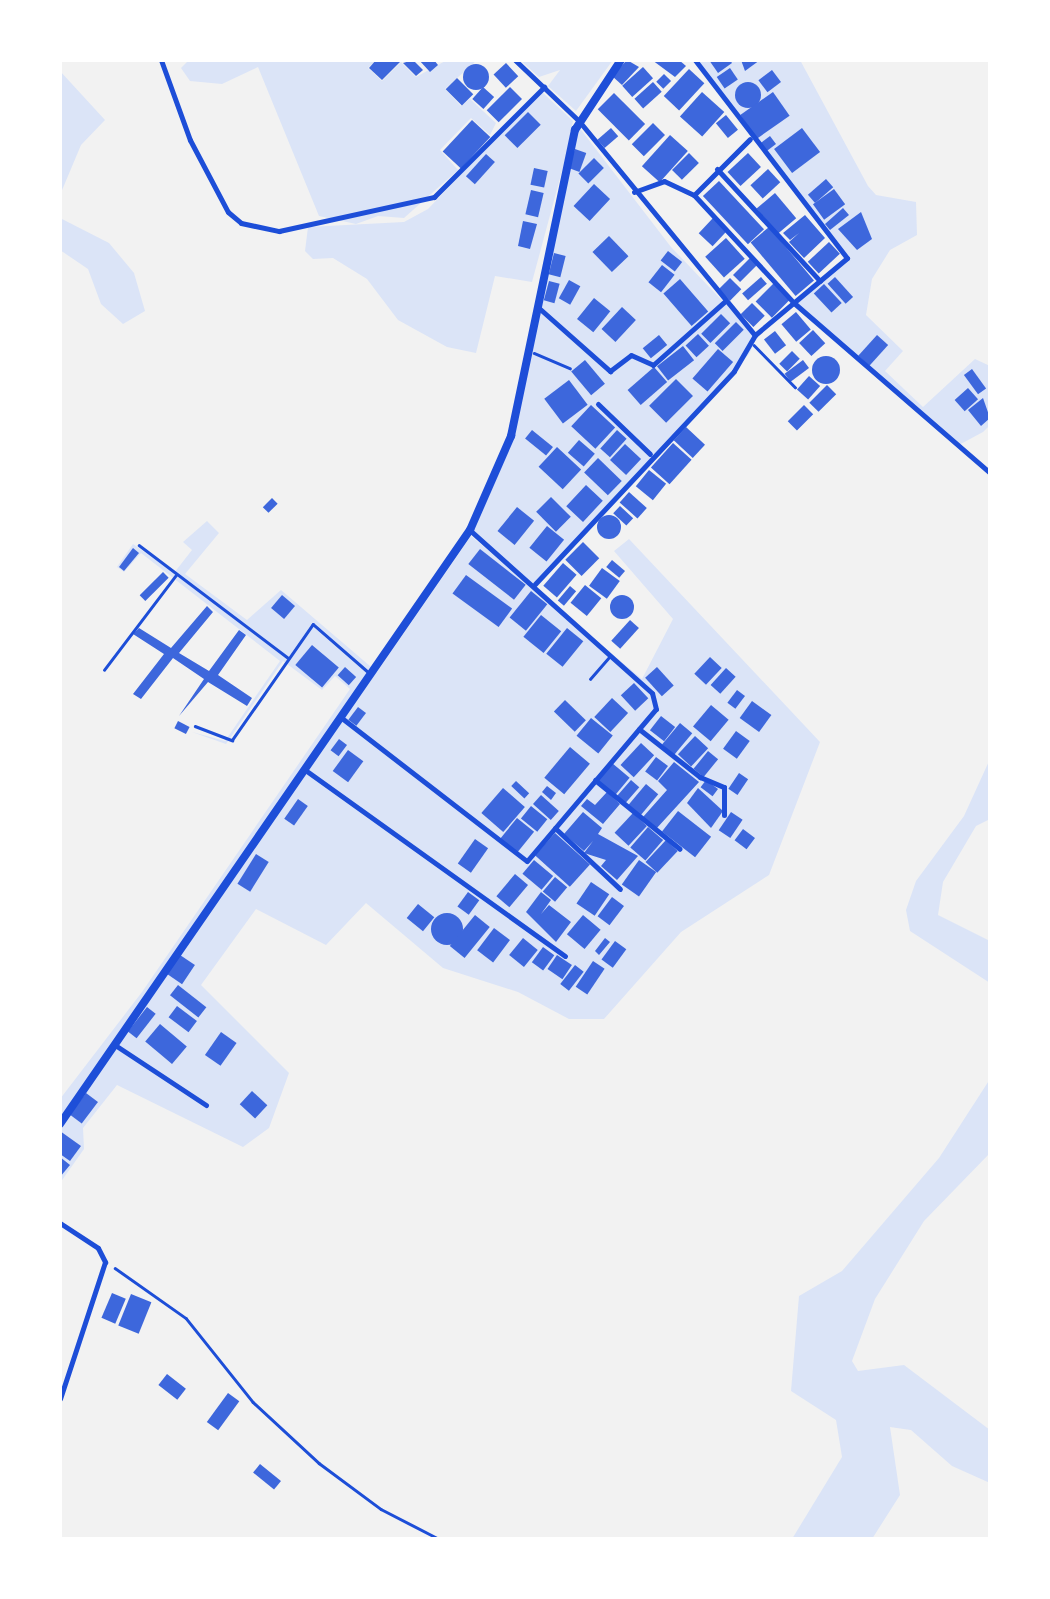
<!DOCTYPE html>
<html>
<head>
<meta charset="utf-8">
<style>
	body { margin:0 }
	#map { position:relative; width:1050px; height:1599px; overflow:hidden; background:#f2f2f2; font-family:"Alegreya Sans",sans-serif }
	div>[style] { position:absolute }
	.green>* { inset:0; background:#dbe4f7 }
	.building>* { inset:0; background:#3d67dc; transform-origin:0 0 }
	.round { border-radius:50% }
	.path>* { height:2.5px; margin:-1.25px; padding:0 1.25px; transform-origin:1.25px; border-radius:1.25px; background:#1d4ed8 }
	.service>* { height:2.5px; margin:-1.25px; padding:0 1.25px; transform-origin:1.25px; border-radius:1.25px; background:#1d4ed8 }
	.minor>* { height:5px; margin:-2.5px; padding:0 2.5px; transform-origin:2.5px; border-radius:2.5px; background:#1d4ed8 }
	.tertiary>* { height:8px; margin:-4px; padding:0 4px; transform-origin:4px; border-radius:4px; background:#1d4ed8 }
	span { translate:-50% -50%; white-space:nowrap; text-align:center; line-height:1.15; -webkit-text-stroke:8px #fff; paint-order:stroke }
	.frame { position:absolute; inset:0; border:62px solid #fff; pointer-events:none }
</style>
</head>
<body>
<div id="map">
	<div class="green">
		<div style="clip-path:polygon(189px 60px,376px 60px,368px 68px,382px 81px,401px 62px,416px 77px,447px 60px,477px 60px,445px 89px,461px 106px,470px 99px,496px 123px,490px 135px,471px 118px,440px 150px,458px 170px,404px 218px,378px 216px,356px 224px,319px 216px,258px 67px,222px 84px,190px 81px,181px 68px)"></div>
		<div style="clip-path:polygon(520px 60px,613px 60px,576px 111px,548px 86px,560px 70px,539px 77px)"></div>
		<div style="clip-path:polygon(698px 60px,800px 60px,868px 186px,876px 195px,916px 202px,917px 235px,890px 250px,872px 279px,866px 315px,903px 351px,885px 371px,923px 407px,975px 359px,990px 366px,990px 425px,983px 432px,957px 446px,796px 302px,846px 260px)"></div>
		<div style="clip-path:polygon(60px 71px,105px 120px,81px 145px,60px 195px)"></div>
		<div style="clip-path:polygon(541px 91px,573px 121px,566px 156px,532px 282px,495px 276px,476px 353px,447px 347px,398px 320px,367px 279px,333px 258px,313px 259px,305px 251px,308px 227px,404px 222px,428px 209px)"></div>
		<div style="clip-path:polygon(575px 122px,671px 247px,757px 337px,749px 354px,535px 586px,471px 530px,512px 428px)"></div>
		<div style="clip-path:polygon(60px 218px,109px 243px,134px 273px,145px 311px,123px 324px,101px 304px,88px 269px,60px 250px)"></div>
		<div style="clip-path:polygon(207px 521px,219px 533px,185px 574px,247px 620px,281px 590px,377px 672px,471px 536px,642px 679px,673px 619px,614px 551px,629px 539px,820px 742px,769px 875px,681px 932px,604px 1019px,569px 1019px,518px 992px,443px 968px,366px 903px,326px 945px,256px 909px,201px 985px,289px 1073px,269px 1128px,243px 1147px,117px 1085px,83px 1128px,84px 1149px,60px 1183px,60px 1099px,142px 992px,350px 689px,335px 676px,322px 690px,283px 661px,226px 744px,192px 732px,225px 741px,280px 661px,141px 553px,124px 572px,117px 567px,133px 544px,174px 573px,192px 550px,183px 542px)"></div>
		<div style="clip-path:polygon(990px 759px,990px 819px,976px 826px,943px 882px,938px 915px,990px 941px,990px 983px,910px 931px,906px 910px,916px 881px,964px 816px)"></div>
		<div style="clip-path:polygon(990px 1079px,990px 1153px,924px 1221px,875px 1299px,852px 1361px,858px 1371px,904px 1365px,990px 1430px,990px 1483px,952px 1466px,911px 1430px,890px 1427px,900px 1495px,872px 1539px,792px 1539px,842px 1457px,836px 1420px,791px 1391px,799px 1296px,842px 1271px,939px 1158px)"></div>
	</div>
	<div class="building">
		<div style="clip-path:polygon(376px 60px,402px 60px,382px 80px,369px 68px)"></div>
		<div style="clip-path:polygon(413px 60px,423px 70px,416px 76px,403px 63px)"></div>
		<div style="clip-path:polygon(419px 60px,434px 60px,438px 65px,430px 72px)"></div>
		<div style="clip-path:polygon(627px 60px,639px 67px,622px 85px,612px 76px)"></div>
		<div style="clip-path:polygon(652px 60px,679px 60px,686px 66px,675px 77px)"></div>
		<div style="clip-path:polygon(709px 60px,730px 60px,732px 63px,718px 73px)"></div>
		<div style="clip-path:polygon(741px 60px,760px 60px,745px 71px)"></div>
		<div style="left:506px;top:63px;width:18px;height:17px;rotate:47deg"></div>
		<div class="round" style="left:463px;top:64px;width:26px;height:26px"></div>
		<div style="left:643px;top:67px;width:15px;height:28px;rotate:48deg"></div>
		<div style="left:730px;top:68px;width:14px;height:16px;rotate:56deg"></div>
		<div style="left:689px;top:69px;width:21px;height:37px;rotate:43deg"></div>
		<div style="left:772px;top:70px;width:15px;height:17px;rotate:53deg"></div>
		<div style="left:664px;top:74px;width:10px;height:11px;rotate:45deg"></div>
		<div style="left:457px;top:78px;width:23px;height:16px;rotate:45deg"></div>
		<div style="left:653px;top:82px;width:13px;height:25px;rotate:48deg"></div>
		<div class="round" style="left:735px;top:82px;width:26px;height:26px"></div>
		<div style="left:483px;top:87px;width:15px;height:16px;rotate:42deg"></div>
		<div style="left:510px;top:87px;width:17px;height:33px;rotate:45deg"></div>
		<div style="left:702px;top:92px;width:30px;height:33px;rotate:42deg"></div>
		<div style="left:773px;top:92px;width:29px;height:40px;rotate:55deg"></div>
		<div style="left:614px;top:93px;width:44px;height:23px;rotate:45deg"></div>
		<div style="left:528px;top:112px;width:18px;height:33px;rotate:45deg"></div>
		<div style="left:726px;top:115px;width:19px;height:13px;rotate:51deg"></div>
		<div style="left:472px;top:120px;width:25px;height:43px;rotate:43deg"></div>
		<div style="left:653px;top:123px;width:17px;height:30px;rotate:45deg"></div>
		<div style="left:611px;top:128px;width:11px;height:18px;rotate:49deg"></div>
		<div style="left:802px;top:128px;width:30px;height:35px;rotate:53deg"></div>
		<div style="left:670px;top:135px;width:24px;height:42px;rotate:42deg"></div>
		<div style="left:770px;top:136px;width:10px;height:14px;rotate:53deg"></div>
		<div style="left:575px;top:149px;width:12px;height:20px;rotate:20deg"></div>
		<div style="left:689px;top:153px;width:14px;height:24px;rotate:45deg"></div>
		<div style="left:748px;top:153px;width:19px;height:28px;rotate:47deg"></div>
		<div style="left:486px;top:154px;width:12px;height:30px;rotate:42deg"></div>
		<div style="left:594px;top:158px;width:14px;height:22px;rotate:45deg"></div>
		<div style="left:534px;top:168px;width:14px;height:17px;rotate:12deg"></div>
		<div style="left:768px;top:169px;width:18px;height:24px;rotate:47deg"></div>
		<div style="left:826px;top:179px;width:11px;height:24px;rotate:49deg"></div>
		<div style="left:719px;top:181px;width:66px;height:22px;rotate:47deg"></div>
		<div style="left:594px;top:184px;width:22px;height:30px;rotate:43deg"></div>
		<div style="left:834px;top:189px;width:19px;height:26px;rotate:54deg"></div>
		<div style="left:531px;top:190px;width:13px;height:25px;rotate:13deg"></div>
		<div style="left:775px;top:193px;width:33px;height:24px;rotate:50deg"></div>
		<div style="clip-path:polygon(843px 208px,849px 215px,830px 230px,825px 224px)"></div>
		<div style="clip-path:polygon(861px 212px,872px 239px,857px 250px,838px 229px)"></div>
		<div style="clip-path:polygon(805px 215px,825px 238px,804px 258px,789px 242px,799px 233px,790px 240px,783px 233px)"></div>
		<div style="left:713px;top:218px;width:19px;height:21px;rotate:43deg"></div>
		<div style="clip-path:polygon(523px 221px,537px 224px,530px 249px,518px 246px)"></div>
		<div style="left:769px;top:227px;width:70px;height:24px;rotate:50deg"></div>
		<div style="left:609px;top:236px;width:28px;height:23px;rotate:46deg"></div>
		<div style="left:726px;top:238px;width:28px;height:28px;rotate:48deg"></div>
		<div style="left:829px;top:242px;width:16px;height:29px;rotate:47deg"></div>
		<div style="left:668px;top:251px;width:18px;height:12px;rotate:38deg"></div>
		<div style="left:554px;top:253px;width:12px;height:22px;rotate:14deg"></div>
		<div style="left:750px;top:258px;width:10px;height:24px;rotate:45deg"></div>
		<div style="left:662px;top:265px;width:16px;height:22px;rotate:38deg"></div>
		<div style="left:761px;top:277px;width:9px;height:25px;rotate:49deg"></div>
		<div style="left:835px;top:277px;width:27px;height:10px;rotate:48deg"></div>
		<div style="left:730px;top:278px;width:16px;height:16px;rotate:45deg"></div>
		<div style="left:680px;top:279px;width:43px;height:22px;rotate:49deg"></div>
		<div style="left:569px;top:280px;width:13px;height:21px;rotate:29deg"></div>
		<div style="left:549px;top:281px;width:11px;height:20px;rotate:15deg"></div>
		<div style="left:774px;top:283px;width:23px;height:26px;rotate:45deg"></div>
		<div style="left:824px;top:284px;width:26px;height:14px;rotate:47deg"></div>
		<div style="left:594px;top:298px;width:21px;height:27px;rotate:39deg"></div>
		<div style="left:752px;top:303px;width:18px;height:16px;rotate:45deg"></div>
		<div style="left:622px;top:307px;width:19px;height:30px;rotate:43deg"></div>
		<div style="left:796px;top:312px;width:23px;height:19px;rotate:50deg"></div>
		<div style="left:721px;top:314px;width:13px;height:28px;rotate:45deg"></div>
		<div style="left:736px;top:322px;width:11px;height:30px;rotate:45deg"></div>
		<div style="left:813px;top:330px;width:18px;height:19px;rotate:47deg"></div>
		<div style="left:775px;top:331px;width:18px;height:14px;rotate:52deg"></div>
		<div style="left:698px;top:334px;width:16px;height:17px;rotate:47deg"></div>
		<div style="left:659px;top:335px;width:13px;height:21px;rotate:51deg"></div>
		<div style="left:877px;top:335px;width:15px;height:28px;rotate:42deg"></div>
		<div style="left:683px;top:346px;width:18px;height:33px;rotate:52deg"></div>
		<div style="left:718px;top:349px;width:20px;height:39px;rotate:41deg"></div>
		<div style="left:792px;top:351px;width:11px;height:18px;rotate:45deg"></div>
		<div class="round" style="left:812px;top:356px;width:28px;height:28px"></div>
		<div style="left:585px;top:360px;width:31px;height:18px;rotate:50deg"></div>
		<div style="left:803px;top:360px;width:10px;height:23px;rotate:53deg"></div>
		<div style="left:654px;top:367px;width:20px;height:35px;rotate:49deg"></div>
		<div style="left:972px;top:369px;width:24px;height:10px;rotate:54deg"></div>
		<div style="left:809px;top:376px;width:15px;height:18px;rotate:42deg"></div>
		<div style="left:676px;top:379px;width:24px;height:38px;rotate:45deg"></div>
		<div style="left:569px;top:380px;width:31px;height:31px;rotate:53deg"></div>
		<div style="left:827px;top:385px;width:13px;height:25px;rotate:45deg"></div>
		<div style="left:968px;top:388px;width:15px;height:18px;rotate:48deg"></div>
		<div style="clip-path:polygon(983px 398px,990px 418px,981px 426px,968px 410px)"></div>
		<div style="left:591px;top:405px;width:33px;height:29px;rotate:43deg"></div>
		<div style="left:804px;top:405px;width:13px;height:23px;rotate:45deg"></div>
		<div style="left:686px;top:427px;width:26px;height:18px;rotate:43deg"></div>
		<div style="left:532px;top:430px;width:27px;height:11px;rotate:39deg"></div>
		<div style="left:617px;top:430px;width:13px;height:25px;rotate:42deg"></div>
		<div style="left:579px;top:440px;width:21px;height:17px;rotate:41deg"></div>
		<div style="left:673px;top:443px;width:25px;height:33px;rotate:42deg"></div>
		<div style="left:625px;top:444px;width:22px;height:22px;rotate:43deg"></div>
		<div style="left:557px;top:447px;width:33px;height:27px;rotate:43deg"></div>
		<div style="left:598px;top:458px;width:33px;height:20px;rotate:44deg"></div>
		<div style="left:649px;top:470px;width:22px;height:21px;rotate:39deg"></div>
		<div style="left:586px;top:485px;width:23px;height:29px;rotate:43deg"></div>
		<div style="left:629px;top:492px;width:24px;height:14px;rotate:42deg"></div>
		<div style="left:551px;top:497px;width:28px;height:21px;rotate:45deg"></div>
		<div style="left:272px;top:498px;width:8px;height:13px;rotate:45deg"></div>
		<div style="left:620px;top:506px;width:18px;height:10px;rotate:43deg"></div>
		<div style="left:517px;top:507px;width:22px;height:31px;rotate:39deg"></div>
		<div class="round" style="left:597px;top:515px;width:24px;height:24px"></div>
		<div style="left:547px;top:526px;width:22px;height:28px;rotate:39deg"></div>
		<div style="left:583px;top:542px;width:23px;height:25px;rotate:45deg"></div>
		<div style="clip-path:polygon(133px 548px,139px 553px,124px 571px,119px 567px)"></div>
		<div style="left:480px;top:549px;width:58px;height:19px;rotate:38deg"></div>
		<div style="left:612px;top:560px;width:17px;height:9px;rotate:40deg"></div>
		<div style="left:563px;top:563px;width:18px;height:30px;rotate:41deg"></div>
		<div style="left:602px;top:568px;width:22px;height:22px;rotate:36deg"></div>
		<div style="left:163px;top:572px;width:8px;height:33px;rotate:45deg"></div>
		<div style="left:466px;top:575px;width:57px;height:23px;rotate:36deg"></div>
		<div style="left:585px;top:585px;width:21px;height:23px;rotate:39deg"></div>
		<div style="left:570px;top:586px;width:8px;height:19px;rotate:40deg"></div>
		<div style="left:531px;top:591px;width:21px;height:34px;rotate:39deg"></div>
		<div style="left:282px;top:595px;width:17px;height:17px;rotate:40deg"></div>
		<div class="round" style="left:610px;top:595px;width:24px;height:24px"></div>
		<div style="clip-path:polygon(207px 606px,213px 612px,179px 653px,209px 671px,239px 630px,246px 635px,218px 675px,252px 698px,247px 706px,208px 682px,179px 716px,204px 679px,173px 658px,141px 699px,133px 694px,164px 654px,133px 634px,139px 628px,171px 648px)"></div>
		<div style="left:541px;top:615px;width:26px;height:28px;rotate:39deg"></div>
		<div style="left:630px;top:620px;width:12px;height:28px;rotate:42deg"></div>
		<div style="left:567px;top:628px;width:21px;height:33px;rotate:39deg"></div>
		<div style="left:312px;top:645px;width:35px;height:26px;rotate:40deg"></div>
		<div style="left:710px;top:657px;width:16px;height:23px;rotate:43deg"></div>
		<div style="left:345px;top:667px;width:15px;height:11px;rotate:42deg"></div>
		<div style="left:657px;top:667px;width:25px;height:16px;rotate:48deg"></div>
		<div style="left:726px;top:668px;width:13px;height:23px;rotate:42deg"></div>
		<div style="left:634px;top:683px;width:21px;height:18px;rotate:47deg"></div>
		<div style="left:737px;top:690px;width:10px;height:16px;rotate:37deg"></div>
		<div style="left:612px;top:698px;width:22px;height:26px;rotate:43deg"></div>
		<div style="left:565px;top:700px;width:29px;height:16px;rotate:44deg"></div>
		<div style="left:752px;top:701px;width:24px;height:21px;rotate:36deg"></div>
		<div style="left:711px;top:705px;width:23px;height:28px;rotate:40deg"></div>
		<div style="left:358px;top:707px;width:10px;height:16px;rotate:37deg"></div>
		<div style="left:661px;top:716px;width:18px;height:18px;rotate:38deg"></div>
		<div style="left:591px;top:718px;width:28px;height:23px;rotate:39deg"></div>
		<div style="left:178px;top:721px;width:13px;height:8px;rotate:27deg"></div>
		<div style="left:680px;top:723px;width:16px;height:28px;rotate:40deg"></div>
		<div style="left:736px;top:731px;width:17px;height:22px;rotate:36deg"></div>
		<div style="left:695px;top:736px;width:18px;height:25px;rotate:43deg"></div>
		<div style="left:339px;top:739px;width:10px;height:14px;rotate:37deg"></div>
		<div style="left:641px;top:743px;width:18px;height:30px;rotate:43deg"></div>
		<div style="left:570px;top:747px;width:26px;height:40px;rotate:40deg"></div>
		<div style="left:348px;top:750px;width:19px;height:26px;rotate:36deg"></div>
		<div style="left:708px;top:751px;width:13px;height:23px;rotate:39deg"></div>
		<div style="left:656px;top:757px;width:15px;height:18px;rotate:37deg"></div>
		<div style="clip-path:polygon(674px 762px,699px 782px,656px 829px,643px 817px,667px 790px,658px 781px)"></div>
		<div style="left:612px;top:763px;width:23px;height:23px;rotate:40deg"></div>
		<div style="left:739px;top:773px;width:11px;height:19px;rotate:34deg"></div>
		<div style="left:631px;top:780px;width:11px;height:21px;rotate:41deg"></div>
		<div style="left:706px;top:780px;width:15px;height:9px;rotate:37deg"></div>
		<div style="left:516px;top:781px;width:18px;height:7px;rotate:43deg"></div>
		<div style="left:646px;top:784px;width:16px;height:29px;rotate:40deg"></div>
		<div style="clip-path:polygon(547px 786px,556px 793px,551px 800px,542px 792px)"></div>
		<div style="left:503px;top:788px;width:29px;height:33px;rotate:41deg"></div>
		<div style="clip-path:polygon(698px 788px,723px 811px,711px 828px,687px 803px)"></div>
		<div style="clip-path:polygon(607px 792px,620px 804px,603px 824px,581px 806px,587px 799px,595px 805px)"></div>
		<div style="left:541px;top:795px;width:24px;height:12px;rotate:42deg"></div>
		<div style="left:298px;top:799px;width:12px;height:24px;rotate:35deg"></div>
		<div style="left:531px;top:806px;width:21px;height:16px;rotate:39deg"></div>
		<div style="left:678px;top:811px;width:42px;height:26px;rotate:38deg"></div>
		<div style="clip-path:polygon(583px 812px,602px 828px,598px 834px,638px 856px,617px 880px,601px 866px,606px 860px,584px 853px,593px 841px,584px 851px,564px 834px)"></div>
		<div style="left:731px;top:812px;width:14px;height:22px;rotate:34deg"></div>
		<div style="left:633px;top:813px;width:19px;height:27px;rotate:43deg"></div>
		<div style="left:517px;top:818px;width:22px;height:27px;rotate:39deg"></div>
		<div style="left:648px;top:827px;width:20px;height:27px;rotate:41deg"></div>
		<div style="left:743px;top:829px;width:15px;height:14px;rotate:37deg"></div>
		<div style="left:555px;top:833px;width:47px;height:30px;rotate:42deg"></div>
		<div style="left:475px;top:839px;width:16px;height:30px;rotate:35deg"></div>
		<div style="left:666px;top:840px;width:16px;height:30px;rotate:43deg"></div>
		<div style="left:256px;top:854px;width:15px;height:35px;rotate:32deg"></div>
		<div style="left:534px;top:860px;width:25px;height:18px;rotate:40deg"></div>
		<div style="left:639px;top:860px;width:21px;height:30px;rotate:35deg"></div>
		<div style="left:515px;top:874px;width:17px;height:29px;rotate:40deg"></div>
		<div style="left:555px;top:877px;width:16px;height:19px;rotate:40deg"></div>
		<div style="left:591px;top:882px;width:22px;height:26px;rotate:34deg"></div>
		<div style="left:468px;top:892px;width:14px;height:18px;rotate:36deg"></div>
		<div style="clip-path:polygon(541px 892px,551px 900px,541px 914px,549px 905px,571px 922px,556px 942px,526px 912px)"></div>
		<div style="left:612px;top:897px;width:15px;height:24px;rotate:37deg"></div>
		<div style="left:418px;top:904px;width:21px;height:18px;rotate:39deg"></div>
		<div class="round" style="left:431px;top:913px;width:32px;height:32px"></div>
		<div style="left:475px;top:915px;width:19px;height:40px;rotate:39deg"></div>
		<div style="left:583px;top:915px;width:23px;height:25px;rotate:40deg"></div>
		<div style="left:494px;top:928px;width:20px;height:28px;rotate:37deg"></div>
		<div style="left:523px;top:938px;width:19px;height:22px;rotate:39deg"></div>
		<div style="clip-path:polygon(605px 938px,610px 942px,599px 955px,595px 951px)"></div>
		<div style="left:615px;top:941px;width:14px;height:23px;rotate:36deg"></div>
		<div style="left:543px;top:947px;width:14px;height:19px;rotate:36deg"></div>
		<div style="left:180px;top:955px;width:18px;height:23px;rotate:34deg"></div>
		<div style="left:557px;top:955px;width:18px;height:17px;rotate:34deg"></div>
		<div style="left:593px;top:961px;width:14px;height:31px;rotate:34deg"></div>
		<div style="left:575px;top:965px;width:11px;height:24px;rotate:38deg"></div>
		<div style="left:178px;top:985px;width:36px;height:13px;rotate:38deg"></div>
		<div style="left:177px;top:1006px;width:25px;height:14px;rotate:37deg"></div>
		<div style="left:147px;top:1007px;width:11px;height:31px;rotate:38deg"></div>
		<div style="left:160px;top:1024px;width:35px;height:23px;rotate:40deg"></div>
		<div style="left:221px;top:1032px;width:19px;height:28px;rotate:35deg"></div>
		<div style="left:252px;top:1091px;width:21px;height:18px;rotate:43deg"></div>
		<div style="left:86px;top:1093px;width:15px;height:27px;rotate:37deg"></div>
		<div style="clip-path:polygon(60px 1131px,81px 1146px,70px 1161px,60px 1154px)"></div>
		<div style="clip-path:polygon(60px 1157px,70px 1165px,60px 1177px)"></div>
		<div style="left:112px;top:1293px;width:15px;height:27px;rotate:23deg"></div>
		<div style="left:131px;top:1294px;width:22px;height:34px;rotate:22deg"></div>
		<div style="left:167px;top:1374px;width:24px;height:14px;rotate:38deg"></div>
		<div style="left:228px;top:1393px;width:14px;height:36px;rotate:36deg"></div>
		<div style="left:260px;top:1464px;width:27px;height:11px;rotate:39deg"></div>
	</div>
	<div class="path">
		<div style="left:115px;top:1268px;width:87px;rotate:35.2deg"></div>
		<div style="left:186px;top:1318px;width:107px;rotate:51.4deg"></div>
		<div style="left:253px;top:1402px;width:90px;rotate:42.7deg"></div>
		<div style="left:319px;top:1463px;width:77px;rotate:36.6deg"></div>
		<div style="left:381px;top:1509px;width:65px;rotate:27.3deg"></div>
	</div>
	<div class="service">
		<div style="left:754px;top:345px;width:59px;rotate:45.7deg"></div>
		<div style="left:534px;top:353px;width:39px;rotate:23deg"></div>
		<div style="left:139px;top:545px;width:186px;rotate:37.1deg"></div>
		<div style="left:104px;top:670px;width:119px;rotate:-52.8deg"></div>
		<div style="left:590px;top:679px;width:30px;rotate:-49deg"></div>
		<div style="left:195px;top:726px;width:40px;rotate:21deg"></div>
		<div style="left:232px;top:740px;width:141px;rotate:-55.1deg"></div>
		<div style="left:313px;top:624px;width:72px;rotate:41deg"></div>
	</div>
	<div class="minor">
		<div style="left:161px;top:60px;width:85px;rotate:70.1deg"></div>
		<div style="left:190px;top:140px;width:81px;rotate:62.2deg"></div>
		<div style="left:228px;top:212px;width:17px;rotate:40deg"></div>
		<div style="left:241px;top:223px;width:39px;rotate:12deg"></div>
		<div style="left:279px;top:231px;width:159px;rotate:-12.4deg"></div>
		<div style="left:434px;top:197px;width:156px;rotate:-45deg"></div>
		<div style="left:515px;top:60px;width:88px;rotate:43.6deg"></div>
		<div style="left:579px;top:121px;width:277px;rotate:50.6deg"></div>
		<div style="left:717px;top:169px;width:152px;rotate:47.4deg"></div>
		<div style="left:634px;top:192px;width:32px;rotate:-20deg"></div>
		<div style="left:664px;top:181px;width:33px;rotate:25deg"></div>
		<div style="left:694px;top:195px;width:147px;rotate:47.2deg"></div>
		<div style="left:794px;top:303px;width:259px;rotate:40.9deg"></div>
		<div style="left:694px;top:195px;width:79px;rotate:-45deg"></div>
		<div style="left:540px;top:309px;width:94px;rotate:41.5deg"></div>
		<div style="left:610px;top:371px;width:26px;rotate:-37deg"></div>
		<div style="left:631px;top:355px;width:24px;rotate:24deg"></div>
		<div style="left:653px;top:365px;width:96px;rotate:-41.6deg"></div>
		<div style="left:598px;top:404px;width:72px;rotate:43.9deg"></div>
		<div style="left:535px;top:584px;width:291px;rotate:-46.9deg"></div>
		<div style="left:734px;top:371px;width:42px;rotate:-59.7deg"></div>
		<div style="left:755px;top:335px;width:120px;rotate:-39.9deg"></div>
		<div style="left:847px;top:258px;width:250px;rotate:-127.5deg"></div>
		<div style="left:343px;top:719px;width:232px;rotate:37.7deg"></div>
		<div style="left:527px;top:861px;width:199px;rotate:-49.7deg"></div>
		<div style="left:656px;top:709px;width:16px;rotate:-104deg"></div>
		<div style="left:652px;top:693px;width:244px;rotate:-138.2deg"></div>
		<div style="left:639px;top:729px;width:78px;rotate:38.2deg"></div>
		<div style="left:700px;top:777px;width:26px;rotate:23deg"></div>
		<div style="left:724px;top:787px;width:28px;rotate:90deg"></div>
		<div style="left:308px;top:772px;width:316px;rotate:35.6deg"></div>
		<div style="left:595px;top:780px;width:109px;rotate:39.1deg"></div>
		<div style="left:555px;top:828px;width:89px;rotate:43.2deg"></div>
		<div style="left:115px;top:1045px;width:109px;rotate:33.4deg"></div>
		<div style="left:60px;top:1223px;width:45px;rotate:33.3deg"></div>
		<div style="left:98px;top:1248px;width:16px;rotate:63deg"></div>
		<div style="left:105px;top:1262px;width:144px;rotate:108.2deg"></div>
	</div>
	<div class="tertiary">
		<div style="left:60px;top:1124px;width:722px;rotate:-55.39deg"></div>
		<div style="left:470px;top:530px;width:103px;rotate:-66.4deg"></div>
		<div style="left:511px;top:436px;width:313px;rotate:-78.2deg"></div>
		<div style="left:575px;top:130px;width:84px;rotate:-56.7deg"></div>
	</div>
	<div class="frame"></div>
</div>
</body>
</html>
